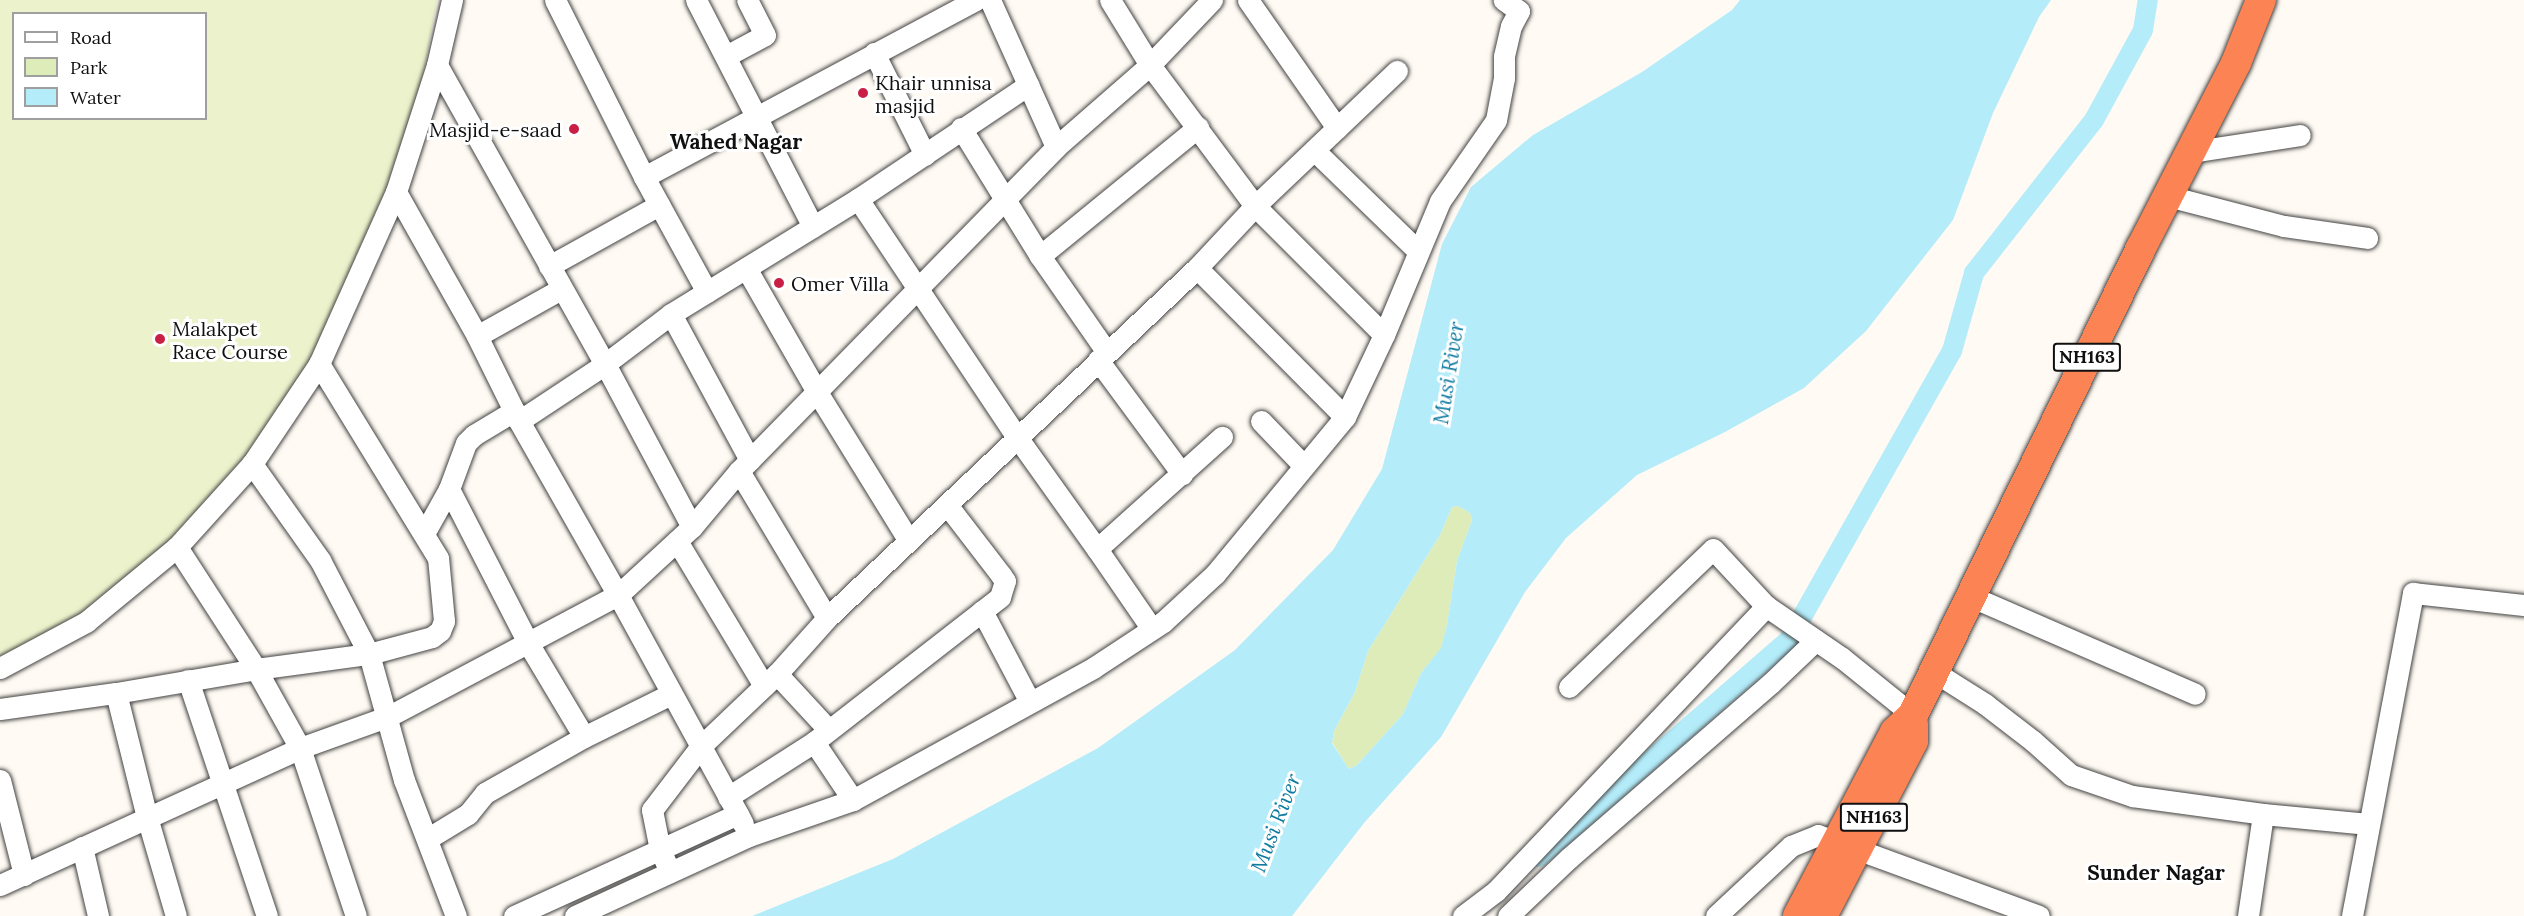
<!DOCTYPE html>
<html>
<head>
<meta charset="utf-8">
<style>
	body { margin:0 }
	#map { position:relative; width:2524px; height:916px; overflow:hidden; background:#fffaf3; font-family:Lora,serif }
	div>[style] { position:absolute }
	.green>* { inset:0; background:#ddecb9 }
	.pitch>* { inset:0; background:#ecf3cc }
	.water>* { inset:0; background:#b4ecfa }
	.canal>* { height:20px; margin:-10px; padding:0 10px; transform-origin:10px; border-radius:10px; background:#b4ecfa }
	.roads { filter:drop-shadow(0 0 2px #434343) drop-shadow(0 0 2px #434343) }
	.minor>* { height:21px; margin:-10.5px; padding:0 10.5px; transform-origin:10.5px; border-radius:10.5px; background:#fff }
	.highway>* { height:30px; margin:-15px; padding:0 15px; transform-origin:15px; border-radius:15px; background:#fb8354 }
	.dots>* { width:16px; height:16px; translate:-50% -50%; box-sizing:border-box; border:3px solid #fff; border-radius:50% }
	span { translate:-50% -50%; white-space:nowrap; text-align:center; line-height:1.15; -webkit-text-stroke:6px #fff; paint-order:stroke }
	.shield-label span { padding:2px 4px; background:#fff; border:2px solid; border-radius:4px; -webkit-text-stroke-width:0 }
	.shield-label { font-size:18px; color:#101010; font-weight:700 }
	.poi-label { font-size:20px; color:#101010 }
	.left { translate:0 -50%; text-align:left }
	.right { translate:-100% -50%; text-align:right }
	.neighbourhood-label { font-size:21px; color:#101010; font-weight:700 }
	.water-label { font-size:21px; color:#117ca2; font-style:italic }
	.legend { position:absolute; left:12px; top:12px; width:195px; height:108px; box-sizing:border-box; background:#fff; border:2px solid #9f9f9f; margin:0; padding:8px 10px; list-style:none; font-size:18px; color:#101010 }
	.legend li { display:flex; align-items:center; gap:12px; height:30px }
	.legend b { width:30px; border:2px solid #9f9f9f }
</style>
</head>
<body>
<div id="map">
	<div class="green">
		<div style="clip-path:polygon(1458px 506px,1470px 513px,1472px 520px,1457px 561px,1447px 625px,1441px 649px,1421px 673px,1403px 714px,1357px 765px,1349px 769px,1332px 742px,1334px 731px,1355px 692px,1368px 651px,1440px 535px,1452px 507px)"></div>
	</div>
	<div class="pitch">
		<div style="clip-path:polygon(evenodd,0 0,437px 0,423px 76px,389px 194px,311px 358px,226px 491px,89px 616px,0 658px,0 0,14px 14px,206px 14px,206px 118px,14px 118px,14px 14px)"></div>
	</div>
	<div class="water">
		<div style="clip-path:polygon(evenodd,1740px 0,2051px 0,2039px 17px,1993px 113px,1953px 220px,1866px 331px,1804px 388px,1725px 432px,1637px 475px,1566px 538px,1525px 592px,1441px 737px,1364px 823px,1292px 916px,752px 916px,893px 859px,1098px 748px,1235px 650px,1333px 550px,1382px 469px,1442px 244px,1471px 187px,1533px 135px,1642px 72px,1732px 10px,1740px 0,1458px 506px,1470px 513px,1472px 520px,1457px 561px,1447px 625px,1441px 648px,1421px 673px,1403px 714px,1357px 765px,1349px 769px,1332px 743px,1334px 731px,1355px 692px,1368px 651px,1440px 535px,1452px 507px,1458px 506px)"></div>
	</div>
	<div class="canal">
		<div style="left:1539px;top:857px;width:331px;rotate:-41deg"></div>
		<div style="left:1789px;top:640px;width:332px;rotate:-60.6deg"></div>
		<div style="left:1952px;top:351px;width:81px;rotate:-74.2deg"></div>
		<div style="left:1974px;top:273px;width:194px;rotate:-51.9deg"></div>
		<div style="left:2094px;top:120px;width:102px;rotate:-61.4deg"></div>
		<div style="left:2143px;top:30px;width:30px;rotate:-81deg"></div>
	</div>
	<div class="roads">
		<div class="minor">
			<div style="left:555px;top:0;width:198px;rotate:63.3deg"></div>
			<div style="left:644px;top:177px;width:131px;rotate:61.3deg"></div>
			<div style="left:696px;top:0;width:255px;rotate:62.7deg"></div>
			<div style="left:990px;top:0;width:161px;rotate:65.8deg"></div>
			<div style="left:1110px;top:0;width:76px;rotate:58.4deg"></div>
			<div style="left:1150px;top:65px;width:176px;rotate:53.3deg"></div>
			<div style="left:1255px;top:206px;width:182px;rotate:45deg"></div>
			<div style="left:1248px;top:0;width:156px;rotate:55.2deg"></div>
			<div style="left:874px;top:53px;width:114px;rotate:63.4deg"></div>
			<div style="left:726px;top:56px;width:44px;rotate:-28.3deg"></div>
			<div style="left:765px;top:35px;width:39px;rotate:-117deg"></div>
			<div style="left:437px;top:65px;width:343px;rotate:60.7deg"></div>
			<div style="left:605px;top:364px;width:185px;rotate:61.9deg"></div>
			<div style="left:961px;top:128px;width:150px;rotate:58.3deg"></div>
			<div style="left:1040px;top:256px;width:116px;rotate:55.2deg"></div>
			<div style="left:1314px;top:150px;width:145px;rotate:44.2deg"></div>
			<div style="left:2190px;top:152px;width:111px;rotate:-8.8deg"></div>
			<div style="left:644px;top:177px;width:376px;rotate:-28.1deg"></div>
			<div style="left:396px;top:192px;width:165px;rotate:60.6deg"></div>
			<div style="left:477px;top:336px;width:95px;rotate:63.7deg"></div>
			<div style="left:519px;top:421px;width:200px;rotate:60.4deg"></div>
			<div style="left:618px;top:595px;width:250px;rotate:61.3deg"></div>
			<div style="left:2168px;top:196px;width:120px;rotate:14.5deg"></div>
			<div style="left:2284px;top:226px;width:84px;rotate:8.2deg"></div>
			<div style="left:858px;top:199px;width:286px;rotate:56.3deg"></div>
			<div style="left:1017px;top:437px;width:138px;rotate:54.5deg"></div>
			<div style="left:1097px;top:549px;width:168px;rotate:-41.9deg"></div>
			<div style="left:1040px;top:256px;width:204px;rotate:-39.2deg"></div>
			<div style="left:549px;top:266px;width:126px;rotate:-29deg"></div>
			<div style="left:746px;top:268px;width:143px;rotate:60.2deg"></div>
			<div style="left:817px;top:392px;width:175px;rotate:58.3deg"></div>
			<div style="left:1197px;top:268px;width:210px;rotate:45.2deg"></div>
			<div style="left:671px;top:314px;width:166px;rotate:61.6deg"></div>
			<div style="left:477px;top:336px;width:96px;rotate:-29.2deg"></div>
			<div style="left:1098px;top:360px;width:142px;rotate:53.6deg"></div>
			<div style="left:519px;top:421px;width:103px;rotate:-33.5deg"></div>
			<div style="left:605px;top:364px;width:83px;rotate:-37.1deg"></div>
			<div style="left:671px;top:314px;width:220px;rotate:-31.6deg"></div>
			<div style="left:858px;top:199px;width:205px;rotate:-33.8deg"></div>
			<div style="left:1261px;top:421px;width:62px;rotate:46.3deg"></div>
			<div style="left:252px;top:464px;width:118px;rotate:54.7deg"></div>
			<div style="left:320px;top:560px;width:106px;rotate:62.5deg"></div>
			<div style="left:369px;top:654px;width:131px;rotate:74.5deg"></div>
			<div style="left:404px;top:780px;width:146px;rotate:69.1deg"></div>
			<div style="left:739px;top:471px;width:171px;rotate:59.1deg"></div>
			<div style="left:449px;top:489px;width:173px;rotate:62.8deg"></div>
			<div style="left:528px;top:643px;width:109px;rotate:59.2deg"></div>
			<div style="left:425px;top:532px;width:49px;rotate:-60.8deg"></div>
			<div style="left:449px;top:489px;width:49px;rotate:-69.7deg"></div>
			<div style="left:466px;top:443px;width:11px;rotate:-45deg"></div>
			<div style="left:474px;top:435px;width:47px;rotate:-31deg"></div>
			<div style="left:677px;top:541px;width:169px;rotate:59deg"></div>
			<div style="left:177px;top:547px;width:145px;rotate:57.1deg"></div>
			<div style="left:256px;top:669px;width:90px;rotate:60.9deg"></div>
			<div style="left:300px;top:748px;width:177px;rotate:71.6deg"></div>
			<div style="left:1097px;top:549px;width:97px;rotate:55.5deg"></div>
			<div style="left:1970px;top:596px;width:245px;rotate:23.5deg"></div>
			<div style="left:982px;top:611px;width:103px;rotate:62.2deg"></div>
			<div style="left:0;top:668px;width:98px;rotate:-28.1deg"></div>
			<div style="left:86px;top:622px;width:118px;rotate:-39.5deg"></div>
			<div style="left:177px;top:547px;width:112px;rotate:-47.9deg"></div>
			<div style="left:252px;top:464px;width:120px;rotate:-56.2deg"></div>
			<div style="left:319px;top:364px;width:188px;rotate:-65.9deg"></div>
			<div style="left:396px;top:192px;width:133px;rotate:-72.1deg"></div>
			<div style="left:437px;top:65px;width:67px;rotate:-77deg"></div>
			<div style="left:1933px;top:671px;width:62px;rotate:32.4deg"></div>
			<div style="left:1985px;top:704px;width:61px;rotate:37.6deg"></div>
			<div style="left:2033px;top:741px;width:51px;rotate:41.8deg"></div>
			<div style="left:2071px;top:775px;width:65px;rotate:19deg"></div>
			<div style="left:2132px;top:796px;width:132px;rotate:7.8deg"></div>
			<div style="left:2263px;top:814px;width:106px;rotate:5.4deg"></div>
			<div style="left:777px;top:674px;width:75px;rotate:47.2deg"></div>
			<div style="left:188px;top:680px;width:249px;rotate:71.5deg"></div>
			<div style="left:1569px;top:687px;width:199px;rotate:-43.8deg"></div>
			<div style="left:1713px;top:549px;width:78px;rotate:47.1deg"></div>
			<div style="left:1766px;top:606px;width:92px;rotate:34.4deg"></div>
			<div style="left:1842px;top:658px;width:91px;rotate:38.8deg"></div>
			<div style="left:116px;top:693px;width:128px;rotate:76deg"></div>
			<div style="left:147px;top:817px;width:103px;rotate:73.7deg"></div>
			<div style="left:0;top:709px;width:117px;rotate:-7.9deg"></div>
			<div style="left:116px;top:693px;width:142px;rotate:-9.7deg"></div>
			<div style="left:256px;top:669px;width:114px;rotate:-7.6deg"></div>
			<div style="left:369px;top:654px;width:65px;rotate:-15.1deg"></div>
			<div style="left:432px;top:637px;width:10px;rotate:-37deg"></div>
			<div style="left:440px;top:631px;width:11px;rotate:-68deg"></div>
			<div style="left:444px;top:621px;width:63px;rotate:-95.4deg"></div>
			<div style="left:438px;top:558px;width:228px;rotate:-121.5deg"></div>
			<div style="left:814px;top:742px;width:70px;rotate:56.1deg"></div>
			<div style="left:0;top:780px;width:98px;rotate:75.8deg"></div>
			<div style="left:728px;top:797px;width:102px;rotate:-32.6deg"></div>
			<div style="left:814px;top:742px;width:236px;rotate:-37.9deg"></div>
			<div style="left:1000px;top:597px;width:17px;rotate:-73deg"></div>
			<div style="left:1005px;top:581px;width:7px;rotate:-124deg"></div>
			<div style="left:1001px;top:575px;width:88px;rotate:-127.6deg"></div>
			<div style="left:427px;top:839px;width:48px;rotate:-31.4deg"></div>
			<div style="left:468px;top:814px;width:27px;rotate:-51deg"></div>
			<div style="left:485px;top:793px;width:114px;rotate:-29.5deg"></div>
			<div style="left:584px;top:737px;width:97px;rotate:-26.3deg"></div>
			<div style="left:82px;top:847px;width:71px;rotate:76.9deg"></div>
			<div style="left:670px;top:872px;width:24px;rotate:-114deg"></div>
			<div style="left:660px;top:850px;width:41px;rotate:-101.3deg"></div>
			<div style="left:652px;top:810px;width:81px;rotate:-52.6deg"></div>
			<div style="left:701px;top:746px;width:105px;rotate:-43.5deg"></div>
			<div style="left:777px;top:674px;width:75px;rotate:-48.2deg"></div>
			<div style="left:827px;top:618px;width:509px;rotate:-43.41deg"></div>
			<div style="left:1197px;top:268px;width:85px;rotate:-46.9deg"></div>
			<div style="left:1255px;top:206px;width:196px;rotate:-43.6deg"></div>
			<div style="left:0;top:885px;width:330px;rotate:-24.5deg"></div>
			<div style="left:300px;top:748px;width:95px;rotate:-19.8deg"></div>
			<div style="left:389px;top:716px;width:259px;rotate:-27.9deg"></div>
			<div style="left:618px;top:595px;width:100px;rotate:-42.6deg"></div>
			<div style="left:692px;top:527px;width:73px;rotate:-50deg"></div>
			<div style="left:739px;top:471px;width:453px;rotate:-45.6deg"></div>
			<div style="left:1056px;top:147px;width:125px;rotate:-41.1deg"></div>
			<div style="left:1150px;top:65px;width:90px;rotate:-46.4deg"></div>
			<div style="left:514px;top:916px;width:246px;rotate:-24.5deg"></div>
			<div style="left:738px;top:814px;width:11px;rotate:63deg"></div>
			<div style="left:575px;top:916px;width:192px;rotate:-24.7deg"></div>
			<div style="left:749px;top:836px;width:110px;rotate:-19.1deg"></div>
			<div style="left:853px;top:800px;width:274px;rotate:-28.8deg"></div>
			<div style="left:1093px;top:668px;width:84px;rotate:-33.3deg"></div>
			<div style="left:1163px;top:622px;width:71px;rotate:-42.7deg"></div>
			<div style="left:1215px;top:574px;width:204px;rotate:-50.4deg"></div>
			<div style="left:1345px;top:417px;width:91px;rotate:-64.6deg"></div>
			<div style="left:1384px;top:335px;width:145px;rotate:-67.3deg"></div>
			<div style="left:1440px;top:201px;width:98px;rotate:-55.3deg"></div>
			<div style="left:1496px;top:120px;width:43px;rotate:-79.2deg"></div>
			<div style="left:1504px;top:78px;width:22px;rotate:-90deg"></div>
			<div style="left:1504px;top:56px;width:31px;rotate:-77deg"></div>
			<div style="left:1511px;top:26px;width:17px;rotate:-62deg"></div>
			<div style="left:1519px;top:11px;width:19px;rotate:-144deg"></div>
			<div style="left:1463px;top:916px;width:41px;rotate:-37.1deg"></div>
			<div style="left:1496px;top:891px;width:393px;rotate:-46.5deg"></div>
			<div style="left:1508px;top:916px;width:84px;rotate:-43.6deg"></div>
			<div style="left:1569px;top:858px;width:267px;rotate:-40.9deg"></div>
			<div style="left:1771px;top:683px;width:62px;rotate:-43.7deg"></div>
			<div style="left:1716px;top:916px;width:103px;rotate:-43deg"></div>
			<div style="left:1791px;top:846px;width:29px;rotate:-22deg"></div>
			<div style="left:1818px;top:835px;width:235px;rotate:20.1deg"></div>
			<div style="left:2248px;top:916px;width:103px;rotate:-81.6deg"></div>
			<div style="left:2352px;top:916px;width:329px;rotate:-79.3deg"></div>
			<div style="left:2413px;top:593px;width:112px;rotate:6.2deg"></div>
		</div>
		<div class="highway">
			<div style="left:1798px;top:916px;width:208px;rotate:-62.2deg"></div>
			<div style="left:1895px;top:732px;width:25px;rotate:-43deg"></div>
			<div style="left:1913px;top:715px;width:520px;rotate:-63.98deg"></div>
			<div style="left:2141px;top:248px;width:208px;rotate:-62.8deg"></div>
			<div style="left:2236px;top:63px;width:68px;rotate:-68.4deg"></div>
			<div style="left:1822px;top:916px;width:197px;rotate:-62.5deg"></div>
			<div style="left:1913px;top:741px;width:17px;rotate:-90deg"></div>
		</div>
	</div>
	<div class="dots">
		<div style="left:863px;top:93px;background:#c91f45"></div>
		<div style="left:574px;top:129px;background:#c91f45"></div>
		<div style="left:779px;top:283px;background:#c91f45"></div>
		<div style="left:160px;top:339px;background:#c91f45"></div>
	</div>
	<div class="shield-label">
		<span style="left:2087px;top:357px">NH163</span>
		<span style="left:1874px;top:817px">NH163</span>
	</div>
	<div class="poi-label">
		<span class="left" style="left:875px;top:94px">Khair unnisa<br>masjid</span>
		<span class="right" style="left:562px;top:129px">Masjid-e-saad</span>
		<span class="left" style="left:791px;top:283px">Omer Villa</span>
		<span class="left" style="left:172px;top:340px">Malakpet<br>Race Course</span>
	</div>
	<div class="neighbourhood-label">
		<span style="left:736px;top:142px">Wahed Nagar</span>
		<span style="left:2156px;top:873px">Sunder Nagar</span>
	</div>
	<div class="water-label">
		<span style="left:1449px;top:373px;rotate:-81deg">Musi River</span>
		<span style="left:1276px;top:823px;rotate:-69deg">Musi River</span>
	</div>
	<ul class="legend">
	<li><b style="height:8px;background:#fff"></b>Road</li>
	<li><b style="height:16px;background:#ddecb9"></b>Park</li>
	<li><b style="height:16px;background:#b4ecfa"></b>Water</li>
	</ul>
</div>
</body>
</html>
